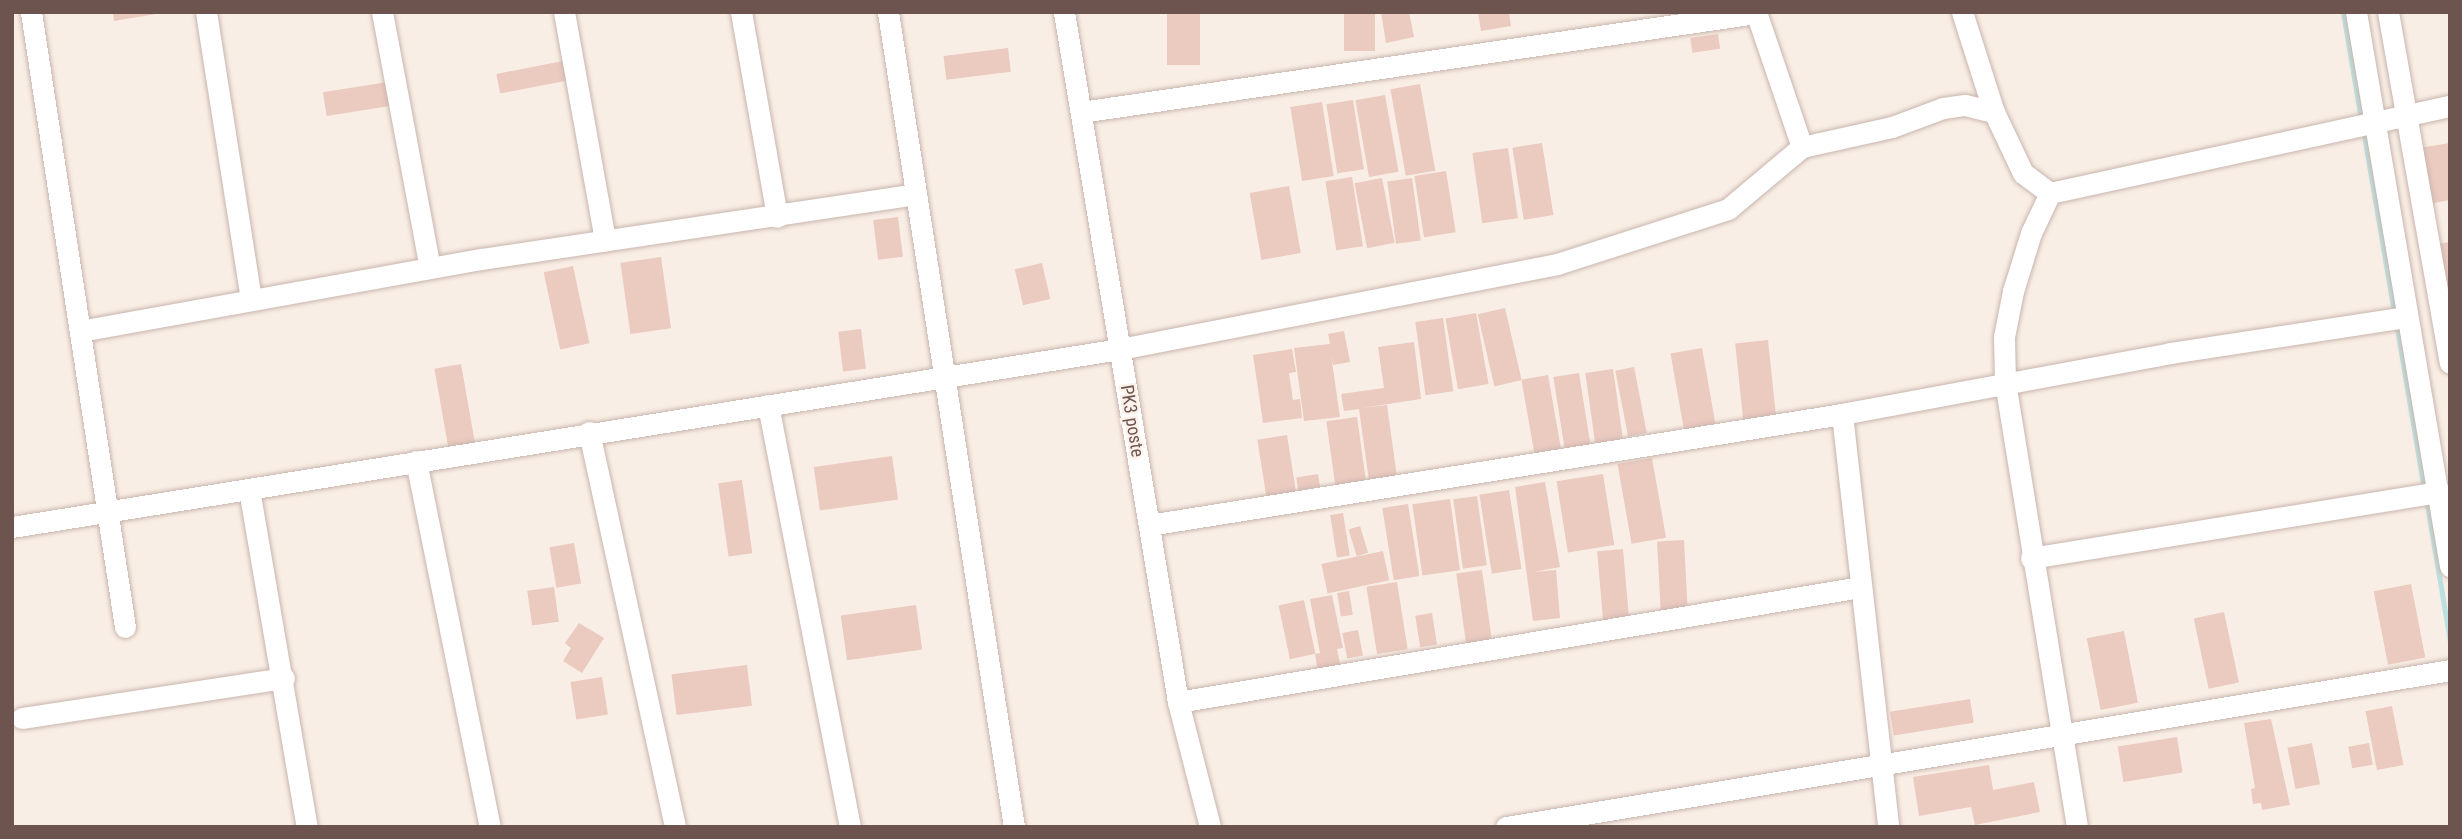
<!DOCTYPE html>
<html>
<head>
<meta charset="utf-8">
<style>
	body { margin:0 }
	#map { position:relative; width:2462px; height:839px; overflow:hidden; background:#f9eee5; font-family:"Roboto Condensed",sans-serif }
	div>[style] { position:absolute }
	.stream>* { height:5px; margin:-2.5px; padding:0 2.5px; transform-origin:2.5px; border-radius:2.5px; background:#bce0df }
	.building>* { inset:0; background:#ebcac0; transform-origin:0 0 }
	.roads { filter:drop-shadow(0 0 2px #c8b5ad) drop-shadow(0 0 2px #c8b5ad) }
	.minor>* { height:21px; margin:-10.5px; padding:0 10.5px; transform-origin:10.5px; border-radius:10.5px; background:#fff }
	span { translate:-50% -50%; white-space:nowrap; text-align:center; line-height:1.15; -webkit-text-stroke:5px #fcf2eb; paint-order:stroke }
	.street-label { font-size:18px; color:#6e544e }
	.frame { position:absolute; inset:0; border:14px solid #6e544e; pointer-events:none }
</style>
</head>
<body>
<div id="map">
	<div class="stream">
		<div style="left:2343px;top:12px;width:109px;rotate:80.5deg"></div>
		<div style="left:2363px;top:129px;width:187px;rotate:80.4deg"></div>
		<div style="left:2396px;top:322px;width:169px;rotate:80.5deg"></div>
		<div style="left:2426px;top:498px;width:146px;rotate:80.5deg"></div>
	</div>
	<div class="building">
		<div style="clip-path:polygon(113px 12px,156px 12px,156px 14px,114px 21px)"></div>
		<div style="left:1167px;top:12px;width:33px;height:53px"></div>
		<div style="left:1344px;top:12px;width:31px;height:39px"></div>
		<div style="clip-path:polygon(1381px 12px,1409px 12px,1414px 37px,1386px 43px)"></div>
		<div style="clip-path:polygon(1478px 12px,1509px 12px,1511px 26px,1481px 31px)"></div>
		<div style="left:1718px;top:34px;width:15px;height:28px;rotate:82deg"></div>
		<div style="left:1008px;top:48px;width:24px;height:65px;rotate:83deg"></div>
		<div style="left:568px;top:60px;width:20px;height:73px;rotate:79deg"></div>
		<div style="left:394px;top:81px;width:24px;height:72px;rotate:81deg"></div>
		<div style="left:1420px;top:84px;width:88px;height:30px;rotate:80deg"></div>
		<div style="left:1385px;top:95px;width:78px;height:30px;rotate:80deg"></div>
		<div style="left:1353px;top:100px;width:70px;height:27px;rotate:81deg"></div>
		<div style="left:1322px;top:102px;width:75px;height:32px;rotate:81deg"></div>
		<div style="left:1542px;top:143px;width:73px;height:30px;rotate:81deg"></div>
		<div style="clip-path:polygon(2450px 143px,2450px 200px,2428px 204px,2419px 148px)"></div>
		<div style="left:1508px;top:148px;width:71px;height:36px;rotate:82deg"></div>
		<div style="left:1446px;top:171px;width:62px;height:32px;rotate:81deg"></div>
		<div style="left:1352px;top:177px;width:70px;height:27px;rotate:81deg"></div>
		<div style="left:1382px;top:178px;width:66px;height:28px;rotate:79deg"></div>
		<div style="left:1412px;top:178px;width:63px;height:25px;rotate:82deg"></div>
		<div style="left:1289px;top:186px;width:68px;height:40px;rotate:80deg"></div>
		<div style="left:898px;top:217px;width:40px;height:25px;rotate:83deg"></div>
		<div style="clip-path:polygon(2450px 242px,2450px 299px,2447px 299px,2438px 244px)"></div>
		<div style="left:661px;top:257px;width:72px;height:41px;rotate:82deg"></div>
		<div style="left:1042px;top:263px;width:37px;height:28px;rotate:77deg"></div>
		<div style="left:573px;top:266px;width:79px;height:30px;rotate:78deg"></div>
		<div style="left:1505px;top:308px;width:74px;height:28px;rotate:77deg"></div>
		<div style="left:1476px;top:313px;width:72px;height:31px;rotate:80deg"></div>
		<div style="left:1443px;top:318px;width:74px;height:28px;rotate:82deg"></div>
		<div style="left:861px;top:329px;width:40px;height:23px;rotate:83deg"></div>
		<div style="clip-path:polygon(1344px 331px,1350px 362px,1333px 365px,1331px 355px,1340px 417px,1304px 421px,1294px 348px,1330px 344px,1328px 334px)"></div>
		<div style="left:1768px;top:340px;width:82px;height:33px;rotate:84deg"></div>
		<div style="clip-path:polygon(1414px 342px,1421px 399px,1362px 408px,1387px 405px,1397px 477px,1369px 481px,1359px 409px,1344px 411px,1341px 394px,1384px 388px,1378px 347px)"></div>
		<div style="left:1702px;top:348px;width:82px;height:32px;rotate:80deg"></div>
		<div style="clip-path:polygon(1292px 349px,1296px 372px,1289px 373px,1293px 400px,1300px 399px,1302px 418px,1263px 423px,1253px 355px)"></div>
		<div style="left:461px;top:364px;width:82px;height:27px;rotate:80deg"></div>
		<div style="left:1634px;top:367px;width:67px;height:19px;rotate:79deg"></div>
		<div style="left:1613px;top:369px;width:71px;height:28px;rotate:82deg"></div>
		<div style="left:1579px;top:373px;width:73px;height:26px;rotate:81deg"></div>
		<div style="left:1548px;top:375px;width:77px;height:27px;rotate:80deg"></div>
		<div style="left:1357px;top:417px;width:70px;height:31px;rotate:82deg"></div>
		<div style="left:1287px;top:435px;width:60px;height:30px;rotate:81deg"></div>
		<div style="left:892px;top:456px;width:44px;height:79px;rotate:82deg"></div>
		<div style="left:1652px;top:458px;width:81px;height:35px;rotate:80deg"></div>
		<div style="left:1318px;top:474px;width:13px;height:22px;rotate:81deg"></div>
		<div style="left:1603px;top:474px;width:72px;height:47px;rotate:81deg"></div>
		<div style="left:742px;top:480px;width:74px;height:24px;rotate:82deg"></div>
		<div style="clip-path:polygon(1545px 482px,1560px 567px,1533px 572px,1556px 570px,1560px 618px,1533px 621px,1515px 487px)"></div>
		<div style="left:1509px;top:490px;width:80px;height:30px;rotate:81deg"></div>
		<div style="left:1477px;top:496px;width:70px;height:24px;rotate:82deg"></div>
		<div style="left:1450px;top:499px;width:72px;height:38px;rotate:82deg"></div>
		<div style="left:1408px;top:504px;width:73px;height:26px;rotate:81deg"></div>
		<div style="left:1343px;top:513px;width:43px;height:13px;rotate:81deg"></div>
		<div style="left:1360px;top:526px;width:28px;height:12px;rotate:73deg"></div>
		<div style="left:1684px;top:540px;width:72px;height:27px;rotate:87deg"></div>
		<div style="left:574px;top:543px;width:41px;height:25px;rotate:80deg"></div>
		<div style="left:1623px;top:549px;width:77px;height:26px;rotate:85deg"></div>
		<div style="left:1383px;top:551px;width:30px;height:63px;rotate:78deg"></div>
		<div style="left:1482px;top:570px;width:70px;height:26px;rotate:82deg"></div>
		<div style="left:1397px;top:582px;width:68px;height:31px;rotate:81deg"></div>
		<div style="left:2411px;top:584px;width:75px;height:38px;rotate:79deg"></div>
		<div style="left:554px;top:587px;width:35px;height:27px;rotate:82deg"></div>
		<div style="left:1349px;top:591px;width:24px;height:12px;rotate:81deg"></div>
		<div style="clip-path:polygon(1332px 595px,1343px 648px,1337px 649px,1341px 668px,1318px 672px,1315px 654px,1320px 653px,1310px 599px)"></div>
		<div style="left:1304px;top:600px;width:55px;height:26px;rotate:78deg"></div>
		<div style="left:916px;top:605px;width:45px;height:76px;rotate:82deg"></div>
		<div style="left:2224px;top:612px;width:72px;height:31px;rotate:78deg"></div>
		<div style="left:1432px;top:613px;width:32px;height:17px;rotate:81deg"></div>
		<div style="clip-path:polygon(579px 623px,604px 638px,582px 673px,563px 661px,571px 648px,565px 643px)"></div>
		<div style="left:1358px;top:630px;width:26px;height:16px;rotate:79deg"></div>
		<div style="left:2124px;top:631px;width:73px;height:38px;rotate:79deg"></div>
		<div style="left:747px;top:665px;width:41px;height:76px;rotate:83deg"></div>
		<div style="left:602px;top:677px;width:38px;height:32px;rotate:81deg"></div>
		<div style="left:1970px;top:699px;width:24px;height:81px;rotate:81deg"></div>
		<div style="left:2392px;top:706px;width:60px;height:27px;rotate:79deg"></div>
		<div style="clip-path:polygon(2271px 719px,2290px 805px,2262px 810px,2261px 803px,2253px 804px,2251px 789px,2255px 788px,2244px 723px)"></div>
		<div style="left:2177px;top:737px;width:36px;height:60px;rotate:81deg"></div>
		<div style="left:2312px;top:743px;width:42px;height:25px;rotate:79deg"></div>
		<div style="left:2369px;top:743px;width:22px;height:21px;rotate:80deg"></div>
		<div style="clip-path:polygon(1989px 765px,1993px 790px,2034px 782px,2040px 812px,1975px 825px,1971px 807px,1919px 816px,1913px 777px)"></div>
	</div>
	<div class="roads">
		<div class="minor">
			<div style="left:31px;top:12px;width:622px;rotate:81.31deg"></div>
			<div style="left:206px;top:12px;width:291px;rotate:81.1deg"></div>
			<div style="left:382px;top:12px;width:260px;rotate:79.4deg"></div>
			<div style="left:564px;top:12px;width:232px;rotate:79.8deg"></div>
			<div style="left:741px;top:12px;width:208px;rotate:80deg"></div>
			<div style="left:888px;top:12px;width:825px;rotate:81.21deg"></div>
			<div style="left:1064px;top:12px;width:699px;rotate:80.62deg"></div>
			<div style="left:1178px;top:702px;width:129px;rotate:75.6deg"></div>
			<div style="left:1756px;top:12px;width:143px;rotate:71.2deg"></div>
			<div style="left:1962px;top:12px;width:105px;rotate:72.3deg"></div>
			<div style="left:2356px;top:12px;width:562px;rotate:80.37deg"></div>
			<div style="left:2388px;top:12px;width:356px;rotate:80deg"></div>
			<div style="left:1081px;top:112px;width:682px;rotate:-8.34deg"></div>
			<div style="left:2050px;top:193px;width:44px;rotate:115.4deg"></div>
			<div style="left:2031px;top:233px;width:61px;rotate:107.2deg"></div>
			<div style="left:2013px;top:291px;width:47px;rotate:101.1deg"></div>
			<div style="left:2004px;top:337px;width:45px;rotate:88.7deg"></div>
			<div style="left:2005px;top:382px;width:451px;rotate:80.8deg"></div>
			<div style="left:80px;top:331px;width:407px;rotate:-10.2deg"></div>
			<div style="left:481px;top:259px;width:439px;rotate:-8.5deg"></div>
			<div style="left:768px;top:405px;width:430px;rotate:79deg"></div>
			<div style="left:1842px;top:414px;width:416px;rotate:83.6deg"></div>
			<div style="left:589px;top:432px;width:404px;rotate:77.7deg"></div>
			<div style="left:416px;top:461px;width:373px;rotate:78.6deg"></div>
			<div style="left:249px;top:489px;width:343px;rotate:80.3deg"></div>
			<div style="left:1149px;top:525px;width:702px;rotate:-9.1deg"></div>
			<div style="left:1842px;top:414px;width:334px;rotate:-10.5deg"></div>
			<div style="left:2170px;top:353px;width:237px;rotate:-8.7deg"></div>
			<div style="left:12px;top:527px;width:1122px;rotate:-9.13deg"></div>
			<div style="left:1120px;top:349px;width:445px;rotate:-11deg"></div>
			<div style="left:1557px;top:264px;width:180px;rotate:-17.8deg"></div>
			<div style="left:1728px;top:209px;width:97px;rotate:-40deg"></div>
			<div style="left:1802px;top:147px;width:92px;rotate:-12.5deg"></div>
			<div style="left:1892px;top:127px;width:54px;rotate:-20.4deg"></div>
			<div style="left:1943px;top:108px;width:22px;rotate:-8deg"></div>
			<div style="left:1965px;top:105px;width:30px;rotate:14deg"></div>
			<div style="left:1994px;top:112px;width:68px;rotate:64.6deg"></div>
			<div style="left:2023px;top:173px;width:34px;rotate:37deg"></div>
			<div style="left:2050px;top:193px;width:409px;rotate:-12.3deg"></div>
			<div style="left:2031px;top:558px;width:414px;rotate:-9.2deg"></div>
			<div style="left:1178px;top:702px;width:692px;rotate:-9.57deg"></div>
			<div style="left:22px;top:718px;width:265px;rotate:-8.7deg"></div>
			<div style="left:1506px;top:827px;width:957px;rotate:-9.44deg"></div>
		</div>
	</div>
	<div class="street-label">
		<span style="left:1132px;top:421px;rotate:81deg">PK3 poste</span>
	</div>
	<div class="frame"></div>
</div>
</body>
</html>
